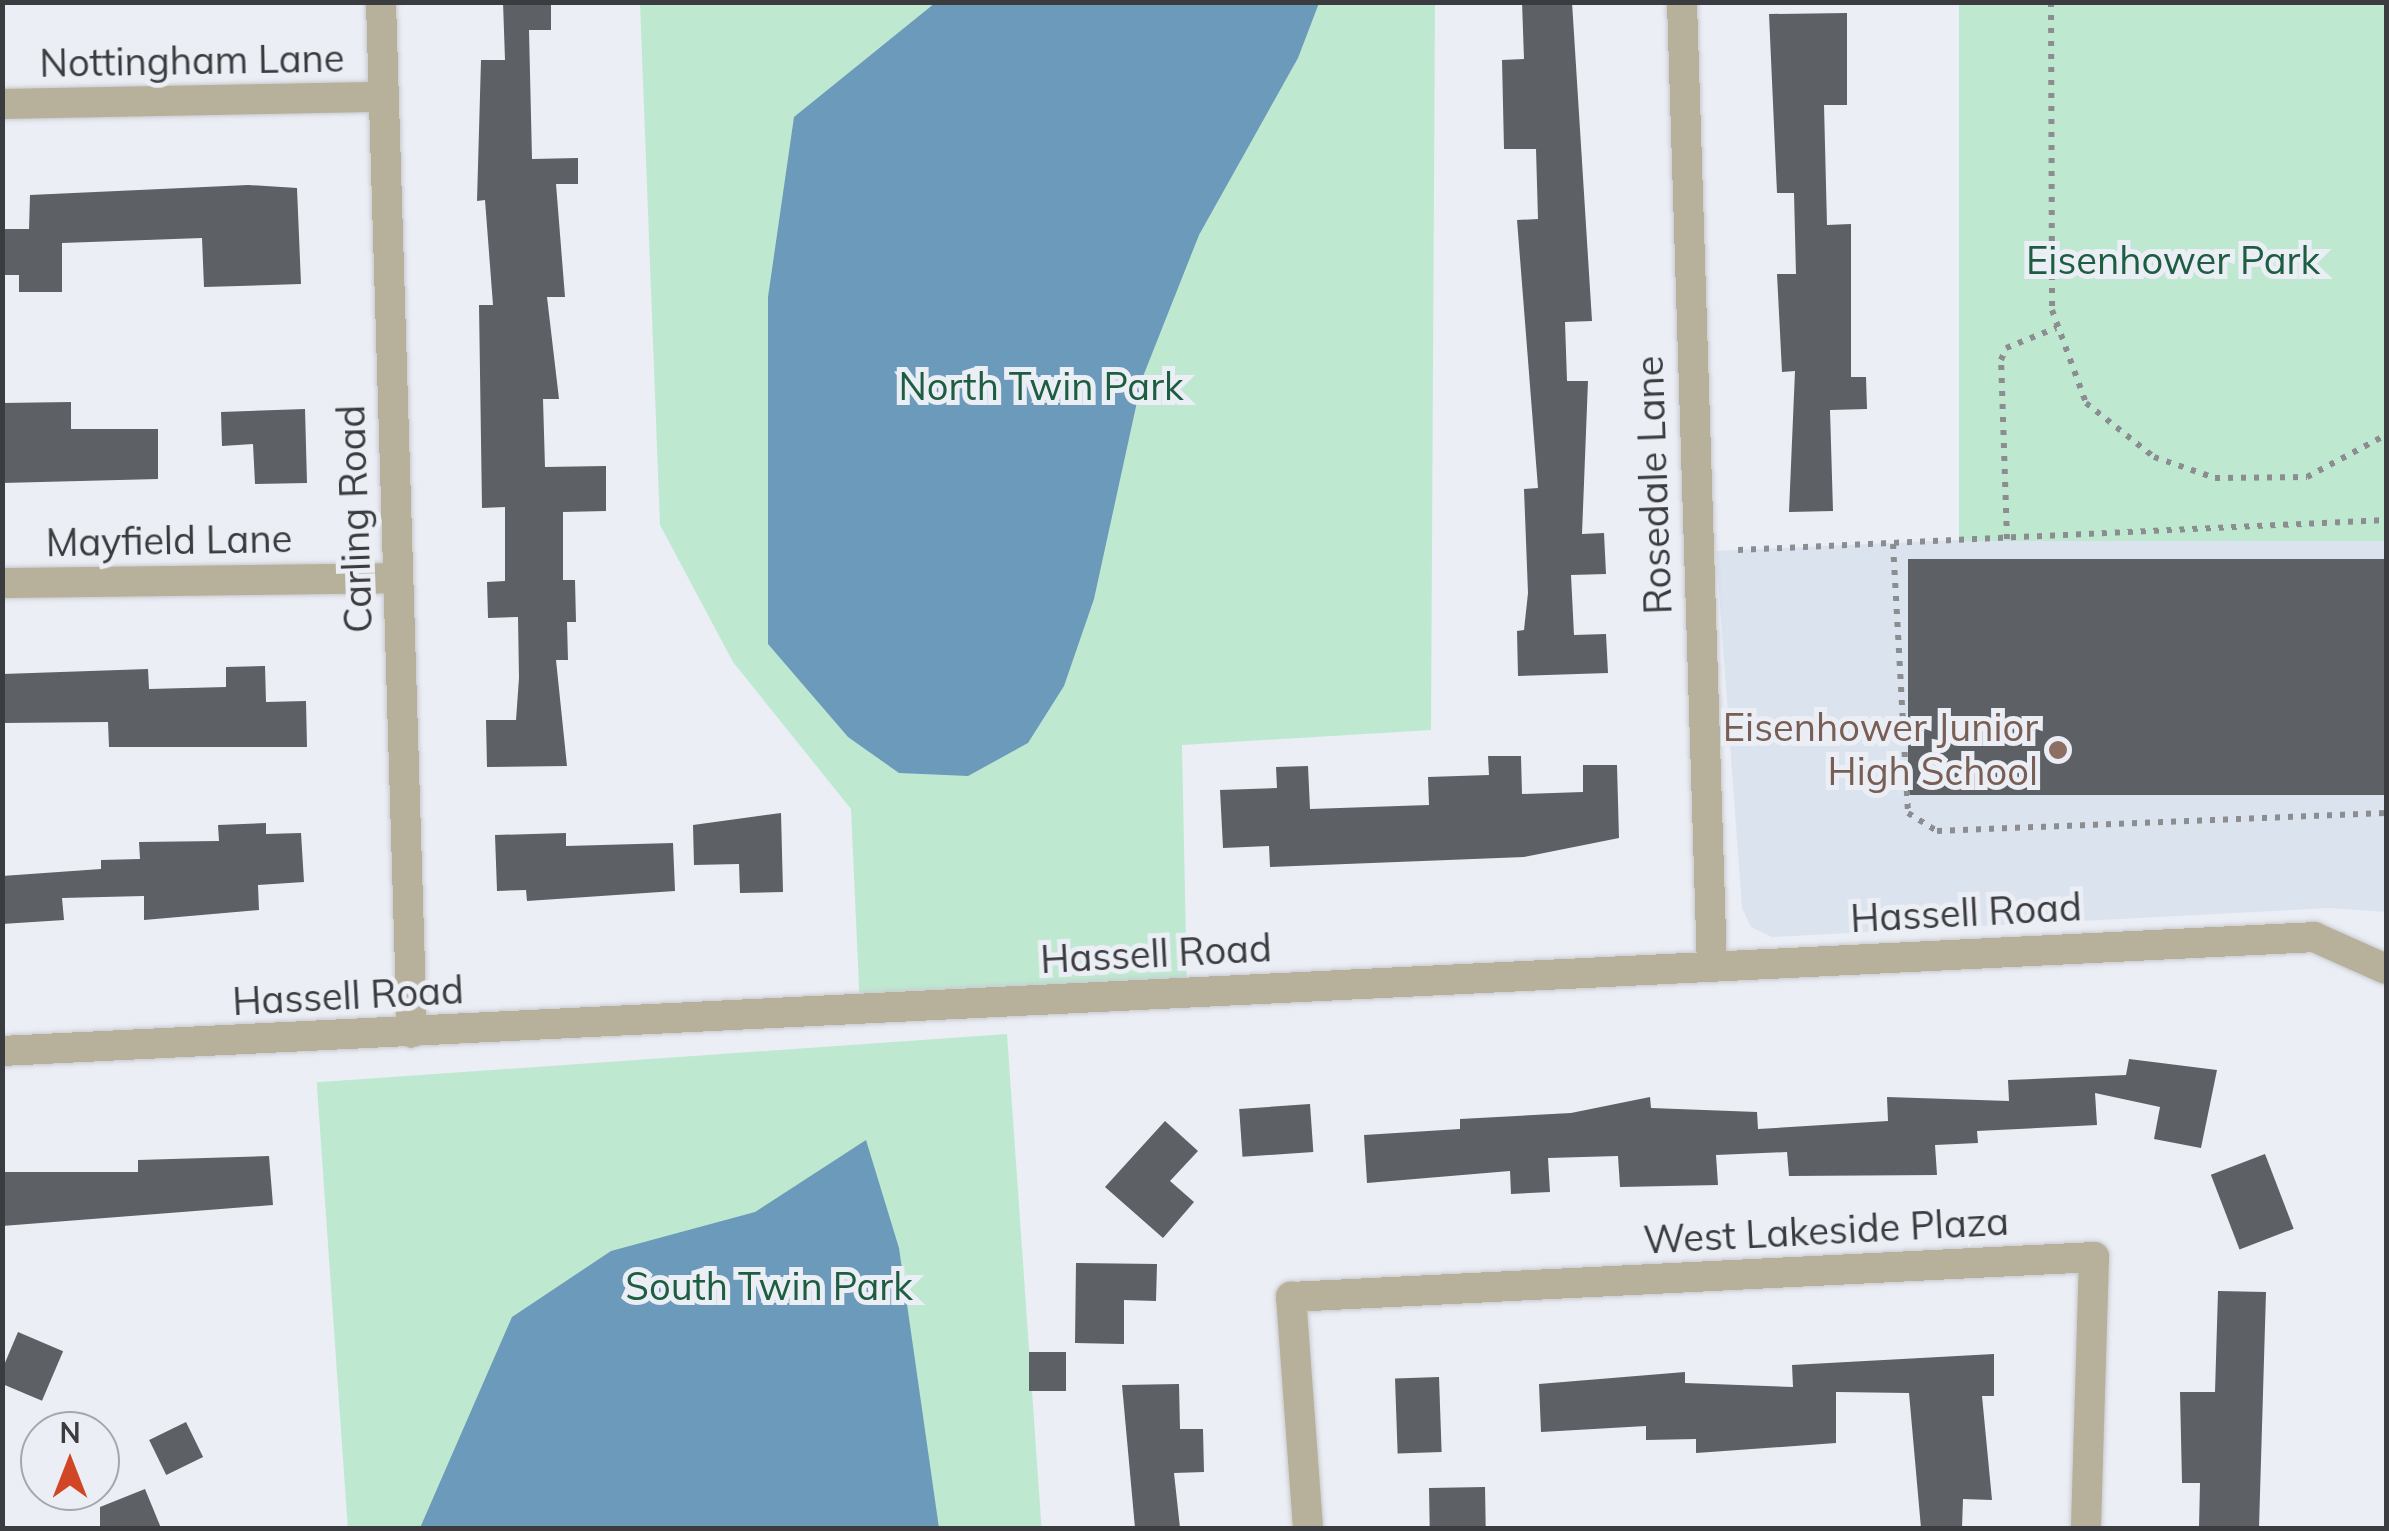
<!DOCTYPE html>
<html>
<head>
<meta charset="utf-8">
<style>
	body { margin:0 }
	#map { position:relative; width:2389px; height:1531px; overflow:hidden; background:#ebeef4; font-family:Mulish,sans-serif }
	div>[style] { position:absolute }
	.built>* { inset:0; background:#dbe3ef }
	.green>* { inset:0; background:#bfe8d1; transform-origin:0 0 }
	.water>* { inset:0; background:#6b9abb }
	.building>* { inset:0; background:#5d6065; transform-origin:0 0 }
	.path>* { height:6px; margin-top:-3px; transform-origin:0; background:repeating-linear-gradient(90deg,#8b8d91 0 5px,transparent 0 13px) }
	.roads { filter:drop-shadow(0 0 2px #c8cad0) drop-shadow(0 0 2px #c8cad0) }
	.minor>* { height:30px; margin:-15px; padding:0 15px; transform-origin:15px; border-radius:15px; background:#b7b09a }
	.dots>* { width:28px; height:28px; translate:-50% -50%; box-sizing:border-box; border:5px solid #ebeef4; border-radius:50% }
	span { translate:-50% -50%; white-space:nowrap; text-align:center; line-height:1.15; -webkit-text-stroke:10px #ebeef4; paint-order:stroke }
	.street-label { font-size:38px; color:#3b3c3f }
	.park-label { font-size:38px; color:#1d5d41 }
	.education-label { font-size:38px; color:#785e54 }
	.right { translate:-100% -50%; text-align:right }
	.frame { position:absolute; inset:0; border:5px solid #3b3c3f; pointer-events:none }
	.north { position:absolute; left:20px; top:1411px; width:100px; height:100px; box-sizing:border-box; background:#ebeef4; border:2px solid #a5a7ac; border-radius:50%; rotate:0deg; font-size:28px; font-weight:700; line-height:40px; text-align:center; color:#3b3c3f }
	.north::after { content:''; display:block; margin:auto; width:35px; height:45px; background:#d14725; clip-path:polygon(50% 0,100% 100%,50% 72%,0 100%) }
</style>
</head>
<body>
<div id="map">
	<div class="built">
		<div style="clip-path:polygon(2386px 520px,2386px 912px,2329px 908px,1772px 937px,1751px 927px,1742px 908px,1716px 551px)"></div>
	</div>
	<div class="green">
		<div style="clip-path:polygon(640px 3px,1435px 3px,1431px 730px,1182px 745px,1187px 992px,860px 1009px,851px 809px,733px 662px,660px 525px)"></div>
		<div style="left:1959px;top:3px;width:427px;height:538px"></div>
		<div style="left:1007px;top:1034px;width:495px;height:692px;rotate:86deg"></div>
	</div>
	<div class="water">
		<div style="clip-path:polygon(935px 3px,1319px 3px,1298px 58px,1199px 235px,1142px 379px,1094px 599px,1064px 686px,1028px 743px,968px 776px,899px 773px,848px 737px,768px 644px,768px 297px,794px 117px)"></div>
		<div style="clip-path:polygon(866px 1140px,899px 1248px,939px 1528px,420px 1528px,512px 1317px,611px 1251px,755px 1212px)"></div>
	</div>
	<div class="building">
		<div style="clip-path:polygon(503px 2px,551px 2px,551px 30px,529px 30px,532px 159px,578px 158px,578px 184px,556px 184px,565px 297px,547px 297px,559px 399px,543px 399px,545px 467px,606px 466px,606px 511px,563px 512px,563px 580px,575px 580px,576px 622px,567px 622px,568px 660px,556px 660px,567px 766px,487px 767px,486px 720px,516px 720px,519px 678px,518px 617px,488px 618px,487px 582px,505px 581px,505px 507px,482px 508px,479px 305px,493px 305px,485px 200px,477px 201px,481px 60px,505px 60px)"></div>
		<div style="clip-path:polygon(1522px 2px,1572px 2px,1592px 321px,1565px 322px,1567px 381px,1588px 381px,1582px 534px,1604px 533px,1606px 574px,1571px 575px,1574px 635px,1606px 634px,1608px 673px,1518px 676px,1517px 631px,1524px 630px,1528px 593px,1524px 489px,1538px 488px,1517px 220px,1538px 219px,1536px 149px,1504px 149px,1502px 60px,1524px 59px)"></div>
		<div style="clip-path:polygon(1847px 13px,1847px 105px,1824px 105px,1827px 225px,1851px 224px,1851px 377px,1866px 377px,1867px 409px,1830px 410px,1833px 511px,1789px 512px,1795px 371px,1782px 372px,1777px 274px,1796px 274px,1794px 193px,1777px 193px,1769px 14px)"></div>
		<div style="clip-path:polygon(248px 185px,297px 188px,301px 284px,204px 287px,202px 238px,62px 243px,62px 292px,19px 292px,19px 275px,2px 275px,2px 229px,29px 229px,30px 195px)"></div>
		<div style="clip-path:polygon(71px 402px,71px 429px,158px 429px,158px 479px,2px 483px,2px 403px)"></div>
		<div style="clip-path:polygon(305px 409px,307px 483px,255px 484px,253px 444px,222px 446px,221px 412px)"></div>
		<div style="left:2384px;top:559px;width:236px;height:476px;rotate:90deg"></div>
		<div style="clip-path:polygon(265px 666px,266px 702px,306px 701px,307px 747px,109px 747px,108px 722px,3px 723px,3px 674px,148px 669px,149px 689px,226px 687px,226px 667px)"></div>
		<div style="clip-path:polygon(1488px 756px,1521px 756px,1522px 794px,1583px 792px,1583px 765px,1617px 765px,1619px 838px,1524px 857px,1270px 867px,1269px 846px,1223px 848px,1220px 790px,1277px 788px,1276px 767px,1308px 766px,1310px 809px,1429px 805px,1428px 777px,1489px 775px)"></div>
		<div style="clip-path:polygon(781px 813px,783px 892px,740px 893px,739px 864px,694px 865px,693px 825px)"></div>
		<div style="clip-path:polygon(266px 823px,266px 834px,301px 833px,304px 882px,258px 885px,259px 910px,144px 920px,144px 896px,62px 898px,64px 920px,2px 924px,2px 876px,101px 869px,101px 860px,140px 859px,139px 842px,219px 841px,218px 825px)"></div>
		<div style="clip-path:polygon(566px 833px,566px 846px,673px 843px,675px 891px,527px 901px,526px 890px,497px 891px,495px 835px)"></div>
		<div style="clip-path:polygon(2129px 1059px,2217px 1070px,2201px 1148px,2154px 1139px,2160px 1107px,2095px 1093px,2097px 1125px,1977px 1131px,1978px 1143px,1935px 1145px,1937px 1175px,1789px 1176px,1787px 1152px,1716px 1155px,1718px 1185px,1620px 1187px,1618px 1156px,1548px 1158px,1550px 1192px,1511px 1194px,1510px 1171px,1367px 1183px,1364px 1135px,1460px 1129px,1460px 1119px,1571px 1113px,1650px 1097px,1651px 1108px,1757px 1112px,1758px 1129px,1888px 1121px,1887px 1097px,2009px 1101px,2008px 1080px,2126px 1075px)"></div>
		<div style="left:1310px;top:1104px;width:48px;height:71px;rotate:86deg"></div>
		<div style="clip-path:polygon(1165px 1121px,1198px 1151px,1170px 1181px,1194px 1202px,1163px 1238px,1105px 1187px)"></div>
		<div style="left:2265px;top:1154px;width:80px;height:58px;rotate:69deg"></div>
		<div style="clip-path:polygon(269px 1156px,273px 1205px,2px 1226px,2px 1172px,138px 1172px,138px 1160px)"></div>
		<div style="clip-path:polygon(1076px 1263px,1157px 1264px,1156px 1301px,1124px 1300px,1124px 1344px,1075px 1343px)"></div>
		<div style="clip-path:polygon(2218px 1291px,2266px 1292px,2259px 1528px,2199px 1528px,2200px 1483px,2182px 1483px,2180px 1392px,2215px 1392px)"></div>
		<div style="left:18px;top:1332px;width:49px;height:54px;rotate:23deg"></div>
		<div style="left:1029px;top:1352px;width:37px;height:39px"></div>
		<div style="clip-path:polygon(1994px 1354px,1994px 1396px,1982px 1396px,1992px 1500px,1963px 1499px,1962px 1528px,1921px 1528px,1909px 1393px,1836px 1392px,1836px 1443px,1696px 1453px,1696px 1439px,1646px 1440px,1646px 1426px,1541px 1432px,1539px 1384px,1685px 1372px,1685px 1383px,1793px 1387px,1792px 1365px)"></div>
		<div style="left:1439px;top:1377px;width:75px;height:44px;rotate:88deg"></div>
		<div style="clip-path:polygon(1179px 1384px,1180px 1429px,1203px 1429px,1204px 1472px,1174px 1473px,1180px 1528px,1135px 1528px,1122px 1385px)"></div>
		<div style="left:186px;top:1422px;width:39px;height:41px;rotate:64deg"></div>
		<div style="left:1485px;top:1487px;width:41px;height:56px;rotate:89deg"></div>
		<div style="clip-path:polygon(145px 1489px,161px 1528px,100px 1528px,100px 1507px)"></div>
	</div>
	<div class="path">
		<div style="left:2051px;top:2px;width:308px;rotate:89.8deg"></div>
		<div style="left:2052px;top:310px;width:99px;rotate:69.9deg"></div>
		<div style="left:2086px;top:403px;width:87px;rotate:38.5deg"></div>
		<div style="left:2154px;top:457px;width:65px;rotate:19deg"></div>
		<div style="left:2215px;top:478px;width:92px;rotate:-0.6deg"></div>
		<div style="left:2307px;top:477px;width:89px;rotate:-28deg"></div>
		<div style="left:2007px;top:539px;width:179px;rotate:-91.9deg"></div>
		<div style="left:2001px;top:360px;width:13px;rotate:-67deg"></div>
		<div style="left:2006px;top:348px;width:54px;rotate:-21.8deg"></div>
		<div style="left:1893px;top:544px;width:269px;rotate:86.8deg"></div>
		<div style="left:1908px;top:813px;width:34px;rotate:32deg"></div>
		<div style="left:1937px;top:831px;width:449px;rotate:-2.3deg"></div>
		<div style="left:1738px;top:550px;width:649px;rotate:-2.65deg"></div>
	</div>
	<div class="roads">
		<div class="minor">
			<div style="left:381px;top:2px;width:1031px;rotate:88.28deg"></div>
			<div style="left:1682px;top:2px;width:963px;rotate:88.22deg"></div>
			<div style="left:2px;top:104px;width:380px;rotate:-1.1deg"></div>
			<div style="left:2px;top:583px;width:395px;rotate:-0.7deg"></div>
			<div style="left:2px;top:1051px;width:2315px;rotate:-2.82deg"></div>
			<div style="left:2314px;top:937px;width:79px;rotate:24deg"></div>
			<div style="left:1308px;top:1528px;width:232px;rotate:-94.2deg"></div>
			<div style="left:1291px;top:1297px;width:804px;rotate:-2.85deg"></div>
			<div style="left:2094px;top:1257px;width:271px;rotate:91.7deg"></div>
		</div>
	</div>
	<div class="dots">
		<div style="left:2058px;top:750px;background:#8d6e63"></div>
	</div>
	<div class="street-label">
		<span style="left:192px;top:61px;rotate:-1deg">Nottingham Lane</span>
		<span style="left:1654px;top:485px;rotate:-92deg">Rosedale Lane</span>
		<span style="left:355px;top:519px;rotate:-92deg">Carling Road</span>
		<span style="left:169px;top:541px;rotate:-1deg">Mayfield Lane</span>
		<span style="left:1966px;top:913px;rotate:-3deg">Hassell Road</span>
		<span style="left:1156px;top:954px;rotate:-3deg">Hassell Road</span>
		<span style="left:348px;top:996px;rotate:-3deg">Hassell Road</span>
		<span style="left:1826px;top:1231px;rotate:-3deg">West Lakeside Plaza</span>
	</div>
	<div class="park-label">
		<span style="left:2173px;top:261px">Eisenhower Park</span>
		<span style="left:1041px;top:387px">North Twin Park</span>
		<span style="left:769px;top:1287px">South Twin Park</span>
	</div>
	<div class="education-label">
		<span class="right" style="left:2038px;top:750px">Eisenhower Junior<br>High School</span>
	</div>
	<div class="frame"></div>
	<div class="north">N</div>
</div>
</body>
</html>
